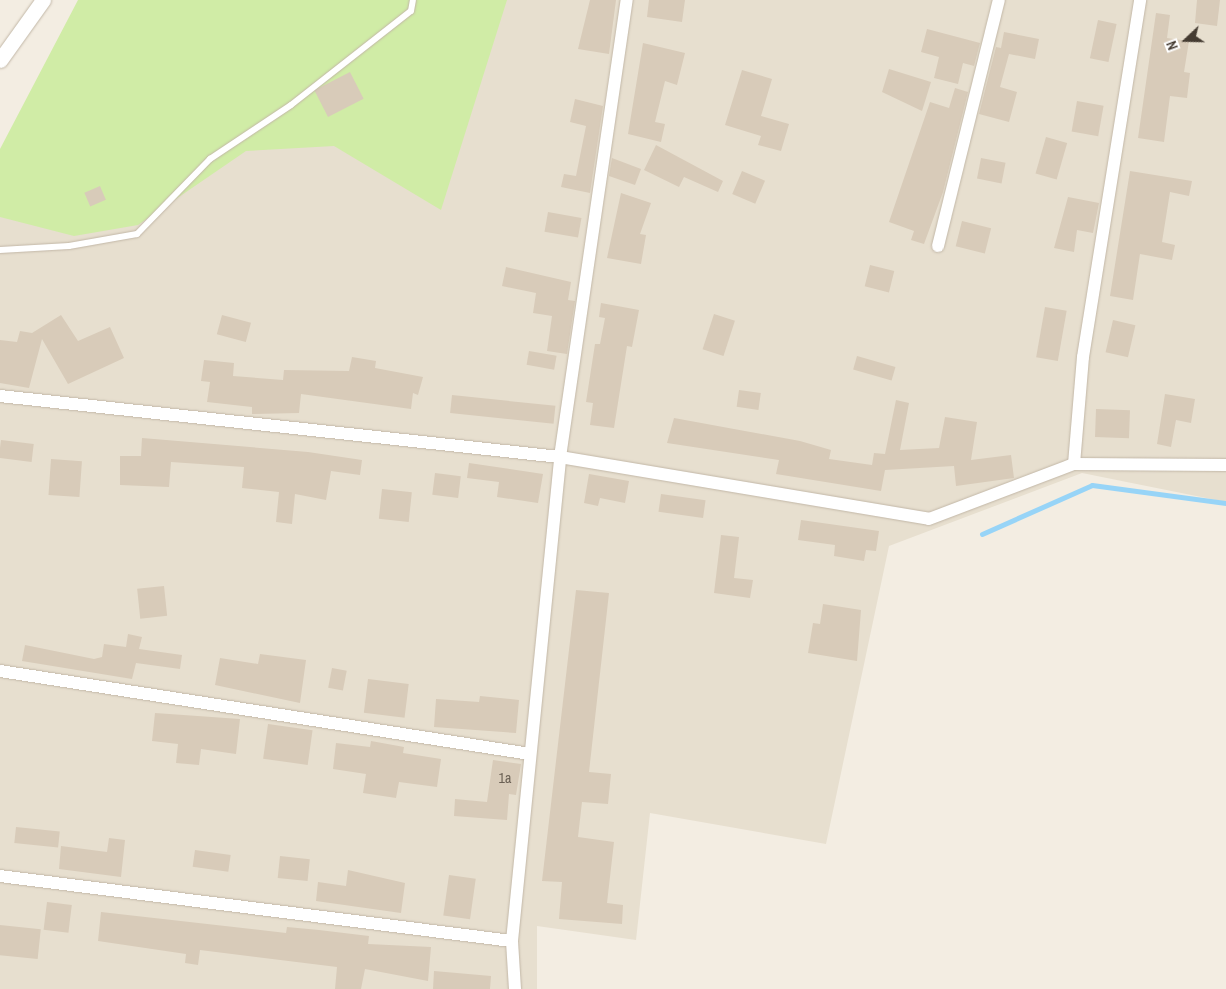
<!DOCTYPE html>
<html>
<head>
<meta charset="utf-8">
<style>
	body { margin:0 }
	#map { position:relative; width:1226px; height:989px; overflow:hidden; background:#f3ede2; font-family:"Archivo Narrow",sans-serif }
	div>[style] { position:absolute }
	.residential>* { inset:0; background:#e7dfcf }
	.green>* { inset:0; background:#d0eca6 }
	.stream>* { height:5px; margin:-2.5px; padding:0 2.5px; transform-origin:2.5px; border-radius:2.5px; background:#97d4f7 }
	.building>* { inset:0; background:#d8cbb9; transform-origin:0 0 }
	.roads { filter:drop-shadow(0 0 1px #c2b7a7) drop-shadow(0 0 1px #c2b7a7) }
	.service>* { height:6px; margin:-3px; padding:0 3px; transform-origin:3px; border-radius:3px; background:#fff }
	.minor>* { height:12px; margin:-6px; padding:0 6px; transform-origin:6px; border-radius:6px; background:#fff }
	.tertiary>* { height:15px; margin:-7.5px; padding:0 7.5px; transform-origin:7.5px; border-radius:7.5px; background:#fff }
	span { translate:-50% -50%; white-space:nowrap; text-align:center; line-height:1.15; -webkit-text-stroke:4.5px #fff; paint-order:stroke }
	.number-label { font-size:14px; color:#6a6054 }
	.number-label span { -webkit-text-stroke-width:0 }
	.north { position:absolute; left:1161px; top:15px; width:50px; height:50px; -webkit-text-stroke:4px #fff; paint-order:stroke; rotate:249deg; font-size:14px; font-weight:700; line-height:20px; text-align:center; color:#453c32 }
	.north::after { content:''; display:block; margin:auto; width:18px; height:22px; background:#453c32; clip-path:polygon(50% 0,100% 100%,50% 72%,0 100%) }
</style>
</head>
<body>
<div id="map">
	<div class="residential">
		<div style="clip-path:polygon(308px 0,1226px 0,1226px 502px,1082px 473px,889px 546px,826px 844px,650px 813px,636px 940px,537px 926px,537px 989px,0 989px,0 202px)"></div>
	</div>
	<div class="green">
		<div style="clip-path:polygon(78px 0,507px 0,441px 210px,334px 146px,246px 151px,138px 225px,74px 236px,0 217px,0 149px)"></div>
	</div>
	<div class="stream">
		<div style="left:982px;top:534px;width:120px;rotate:-24deg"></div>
		<div style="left:1092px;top:485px;width:135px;rotate:7.7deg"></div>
	</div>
	<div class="building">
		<div style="clip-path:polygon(590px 0,616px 0,609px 54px,578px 49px)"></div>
		<div style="clip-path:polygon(649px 0,685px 0,682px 22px,647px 17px)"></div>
		<div style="clip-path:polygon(1197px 0,1220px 0,1217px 26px,1195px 23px)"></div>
		<div style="clip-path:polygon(1156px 13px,1170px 15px,1167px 38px,1189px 41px,1184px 72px,1190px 73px,1187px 98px,1170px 96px,1164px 142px,1138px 138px)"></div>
		<div style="left:1098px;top:20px;width:19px;height:39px;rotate:12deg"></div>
		<div style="clip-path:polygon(927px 29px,980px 43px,974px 66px,963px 63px,958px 84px,934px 78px,939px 57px,921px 52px)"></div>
		<div style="clip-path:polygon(1004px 32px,1039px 39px,1035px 59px,1009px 54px,1000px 87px,1017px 92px,1009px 122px,979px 114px,996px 47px,1001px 48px)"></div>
		<div style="clip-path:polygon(643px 43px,685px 53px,677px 85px,665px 81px,655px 122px,665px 124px,661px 142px,628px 134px)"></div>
		<div style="clip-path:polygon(889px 69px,931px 82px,922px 111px,882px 92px)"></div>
		<div style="clip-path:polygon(742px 70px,772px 79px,761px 116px,789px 124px,781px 151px,758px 145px,761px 136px,725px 125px)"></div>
		<div style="left:350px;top:72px;width:30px;height:40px;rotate:63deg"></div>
		<div style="clip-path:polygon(955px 88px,968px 92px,943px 192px,924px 244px,911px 240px,914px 231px,889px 222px,930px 102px,949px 108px)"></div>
		<div style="clip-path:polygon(575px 99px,603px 106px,590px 193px,561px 187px,564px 174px,576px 176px,586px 126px,570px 122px)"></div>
		<div style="left:1077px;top:101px;width:27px;height:31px;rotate:10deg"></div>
		<div style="left:1046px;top:137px;width:22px;height:38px;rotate:16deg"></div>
		<div style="clip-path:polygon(656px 145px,723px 181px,718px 192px,684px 177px,679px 187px,644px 170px)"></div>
		<div style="clip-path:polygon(612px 158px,641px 169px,635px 185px,609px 176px)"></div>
		<div style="left:981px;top:158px;width:25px;height:21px;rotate:11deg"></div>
		<div style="left:742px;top:171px;width:25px;height:25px;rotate:23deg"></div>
		<div style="clip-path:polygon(1130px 171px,1192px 181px,1189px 196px,1170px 192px,1162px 242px,1175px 245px,1172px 260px,1140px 254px,1133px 300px,1110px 296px)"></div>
		<div style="left:100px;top:186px;width:15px;height:17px;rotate:67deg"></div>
		<div style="clip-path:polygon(621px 193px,651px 203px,640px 234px,646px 235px,641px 264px,607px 258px)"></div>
		<div style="clip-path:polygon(1068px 197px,1099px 203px,1093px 233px,1077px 230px,1074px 252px,1054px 248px)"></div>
		<div style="left:548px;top:212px;width:34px;height:20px;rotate:10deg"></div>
		<div style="left:962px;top:221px;width:30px;height:26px;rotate:14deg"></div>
		<div style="left:870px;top:265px;width:25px;height:22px;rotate:14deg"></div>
		<div style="clip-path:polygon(506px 267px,571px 282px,568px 300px,575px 301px,567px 354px,547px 351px,552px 316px,533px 313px,536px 293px,502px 286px)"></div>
		<div style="clip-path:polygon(601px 303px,639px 310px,632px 347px,627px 346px,614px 428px,590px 425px,593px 403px,586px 402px,595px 344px,600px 344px,605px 318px,599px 317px)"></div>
		<div style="left:1045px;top:307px;width:22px;height:51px;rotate:10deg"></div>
		<div style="left:714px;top:314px;width:22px;height:37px;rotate:18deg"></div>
		<div style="clip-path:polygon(61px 315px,78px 341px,110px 327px,124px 358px,68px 384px,42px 339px,29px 388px,0 383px,0 340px,17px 342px,20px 331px,32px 333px)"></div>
		<div style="left:222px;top:315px;width:30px;height:20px;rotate:15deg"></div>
		<div style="left:1113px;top:320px;width:23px;height:33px;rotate:13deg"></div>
		<div style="left:529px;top:351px;width:28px;height:14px;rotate:10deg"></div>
		<div style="left:857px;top:356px;width:40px;height:14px;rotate:16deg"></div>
		<div style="clip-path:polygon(352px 357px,376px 361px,375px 368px,423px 377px,418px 395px,413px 393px,411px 409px,301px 394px,299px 413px,252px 414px,252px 407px,207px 402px,210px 382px,201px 381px,204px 360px,234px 363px,233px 376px,283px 380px,284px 370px,349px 371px)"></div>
		<div style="left:739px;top:390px;width:22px;height:17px;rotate:8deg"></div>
		<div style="clip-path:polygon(1165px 394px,1195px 399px,1191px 423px,1176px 420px,1171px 447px,1157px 444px)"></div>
		<div style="left:452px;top:395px;width:104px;height:18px;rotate:6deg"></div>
		<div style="clip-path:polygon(896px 400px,909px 403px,900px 450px,939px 448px,945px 417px,977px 422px,971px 460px,1011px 455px,1014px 478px,956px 486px,954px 466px,885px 470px,881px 491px,776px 474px,779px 460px,667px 443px,674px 418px,800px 441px,831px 450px,829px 459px,872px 465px,874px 453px,885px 454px)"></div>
		<div style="left:1096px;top:409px;width:34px;height:28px;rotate:2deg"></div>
		<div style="clip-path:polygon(142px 438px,308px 452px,362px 460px,360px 475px,331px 471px,326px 500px,295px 494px,292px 524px,276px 522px,279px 492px,242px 488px,244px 467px,171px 462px,169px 487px,120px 485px,120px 456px,141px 456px)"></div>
		<div style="left:1px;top:440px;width:33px;height:18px;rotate:7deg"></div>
		<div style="left:51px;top:459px;width:31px;height:36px;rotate:4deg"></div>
		<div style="clip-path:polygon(469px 463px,543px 474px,538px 503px,497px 497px,499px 482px,467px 478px)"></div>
		<div style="left:435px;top:473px;width:26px;height:22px;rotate:7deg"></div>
		<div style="clip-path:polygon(589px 474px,629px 481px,625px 503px,600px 498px,598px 506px,584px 503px)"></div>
		<div style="left:382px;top:489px;width:30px;height:30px;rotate:6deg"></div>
		<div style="left:661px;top:494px;width:45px;height:18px;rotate:8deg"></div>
		<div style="clip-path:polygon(801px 520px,879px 531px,876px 551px,866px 550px,864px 561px,834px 556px,835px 545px,798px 540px)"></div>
		<div style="clip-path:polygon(721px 535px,739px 537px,734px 578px,753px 580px,750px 598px,714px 593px)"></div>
		<div style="left:164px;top:586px;width:30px;height:27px;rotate:84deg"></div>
		<div style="clip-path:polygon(576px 590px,609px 593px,589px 772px,611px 774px,608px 804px,582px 802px,578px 837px,614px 842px,607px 903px,623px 905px,622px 924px,559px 919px,562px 882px,542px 881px)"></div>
		<div style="clip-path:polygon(823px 604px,861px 610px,857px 661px,808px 653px,813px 623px,820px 624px)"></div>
		<div style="clip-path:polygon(128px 634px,142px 637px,139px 649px,182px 655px,180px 669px,136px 663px,132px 679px,22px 661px,25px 645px,94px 659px,102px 657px,104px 644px,126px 647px)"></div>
		<div style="clip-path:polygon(260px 654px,306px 660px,300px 703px,215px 685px,220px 658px,258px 664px)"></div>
		<div style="left:332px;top:668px;width:15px;height:20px;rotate:11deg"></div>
		<div style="left:368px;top:679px;width:41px;height:34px;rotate:7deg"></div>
		<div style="clip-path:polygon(480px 696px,519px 700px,516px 733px,434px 727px,436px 699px,479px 702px)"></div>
		<div style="clip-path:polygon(155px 713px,240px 719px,236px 754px,201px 749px,199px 765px,176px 763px,178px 744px,152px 741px)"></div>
		<div style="left:268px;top:724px;width:45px;height:35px;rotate:8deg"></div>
		<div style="clip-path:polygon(371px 741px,404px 747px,403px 753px,441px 759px,437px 787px,399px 782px,396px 798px,363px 793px,366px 774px,333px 769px,336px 743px,370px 747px)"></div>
		<div style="clip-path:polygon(493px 760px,521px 764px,516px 795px,509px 794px,507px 820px,454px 816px,455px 799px,487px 802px)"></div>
		<div style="left:16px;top:827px;width:44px;height:16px;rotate:6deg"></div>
		<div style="clip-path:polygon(109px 838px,125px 840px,121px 877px,59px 869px,61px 846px,107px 852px)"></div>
		<div style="left:195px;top:850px;width:36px;height:17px;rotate:8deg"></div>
		<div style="left:280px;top:856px;width:30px;height:22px;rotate:6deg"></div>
		<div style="clip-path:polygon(348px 870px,405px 883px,401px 913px,316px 901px,318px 882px,346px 886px)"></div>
		<div style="left:449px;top:875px;width:27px;height:41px;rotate:8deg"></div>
		<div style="left:47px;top:902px;width:25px;height:28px;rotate:7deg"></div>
		<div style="clip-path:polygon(101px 912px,286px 933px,287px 927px,319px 930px,369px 936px,368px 944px,431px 947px,428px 981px,365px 969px,361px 989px,335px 989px,337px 967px,200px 950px,198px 965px,185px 963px,186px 954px,98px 941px)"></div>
		<div style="left:0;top:925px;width:41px;height:30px;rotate:6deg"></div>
		<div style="clip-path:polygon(434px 971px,491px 976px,490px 989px,433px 989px)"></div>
	</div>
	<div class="roads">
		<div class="service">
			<div style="left:0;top:250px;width:69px;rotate:-3.3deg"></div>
			<div style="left:69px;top:246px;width:69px;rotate:-10deg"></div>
			<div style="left:137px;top:234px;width:105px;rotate:-45.8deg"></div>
			<div style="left:210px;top:159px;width:97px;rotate:-33.7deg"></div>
			<div style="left:291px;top:105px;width:152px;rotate:-38.1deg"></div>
			<div style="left:411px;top:11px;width:11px;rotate:-80deg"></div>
		</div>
		<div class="minor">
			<div style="left:938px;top:246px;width:253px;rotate:-76.1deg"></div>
			<div style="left:0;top:396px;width:563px;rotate:6.22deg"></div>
			<div style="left:560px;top:457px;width:374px;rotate:9.5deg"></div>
			<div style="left:929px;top:519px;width:155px;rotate:-20.8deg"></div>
			<div style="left:1074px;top:464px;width:152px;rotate:0.4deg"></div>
			<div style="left:1074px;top:464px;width:107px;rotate:-85.2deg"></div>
			<div style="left:1083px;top:357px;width:362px;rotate:-80.9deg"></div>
			<div style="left:0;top:671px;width:536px;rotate:8.9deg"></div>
			<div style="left:0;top:876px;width:516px;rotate:7.24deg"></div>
			<div style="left:515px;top:989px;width:48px;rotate:-93.6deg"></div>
			<div style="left:512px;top:941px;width:486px;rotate:-84.3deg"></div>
			<div style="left:560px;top:457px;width:462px;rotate:-81.7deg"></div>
		</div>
		<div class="tertiary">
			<div style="left:0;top:60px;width:74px;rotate:-54.4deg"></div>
		</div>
	</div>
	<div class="number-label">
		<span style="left:505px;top:778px">1a</span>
	</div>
	<div class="north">N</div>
</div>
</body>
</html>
